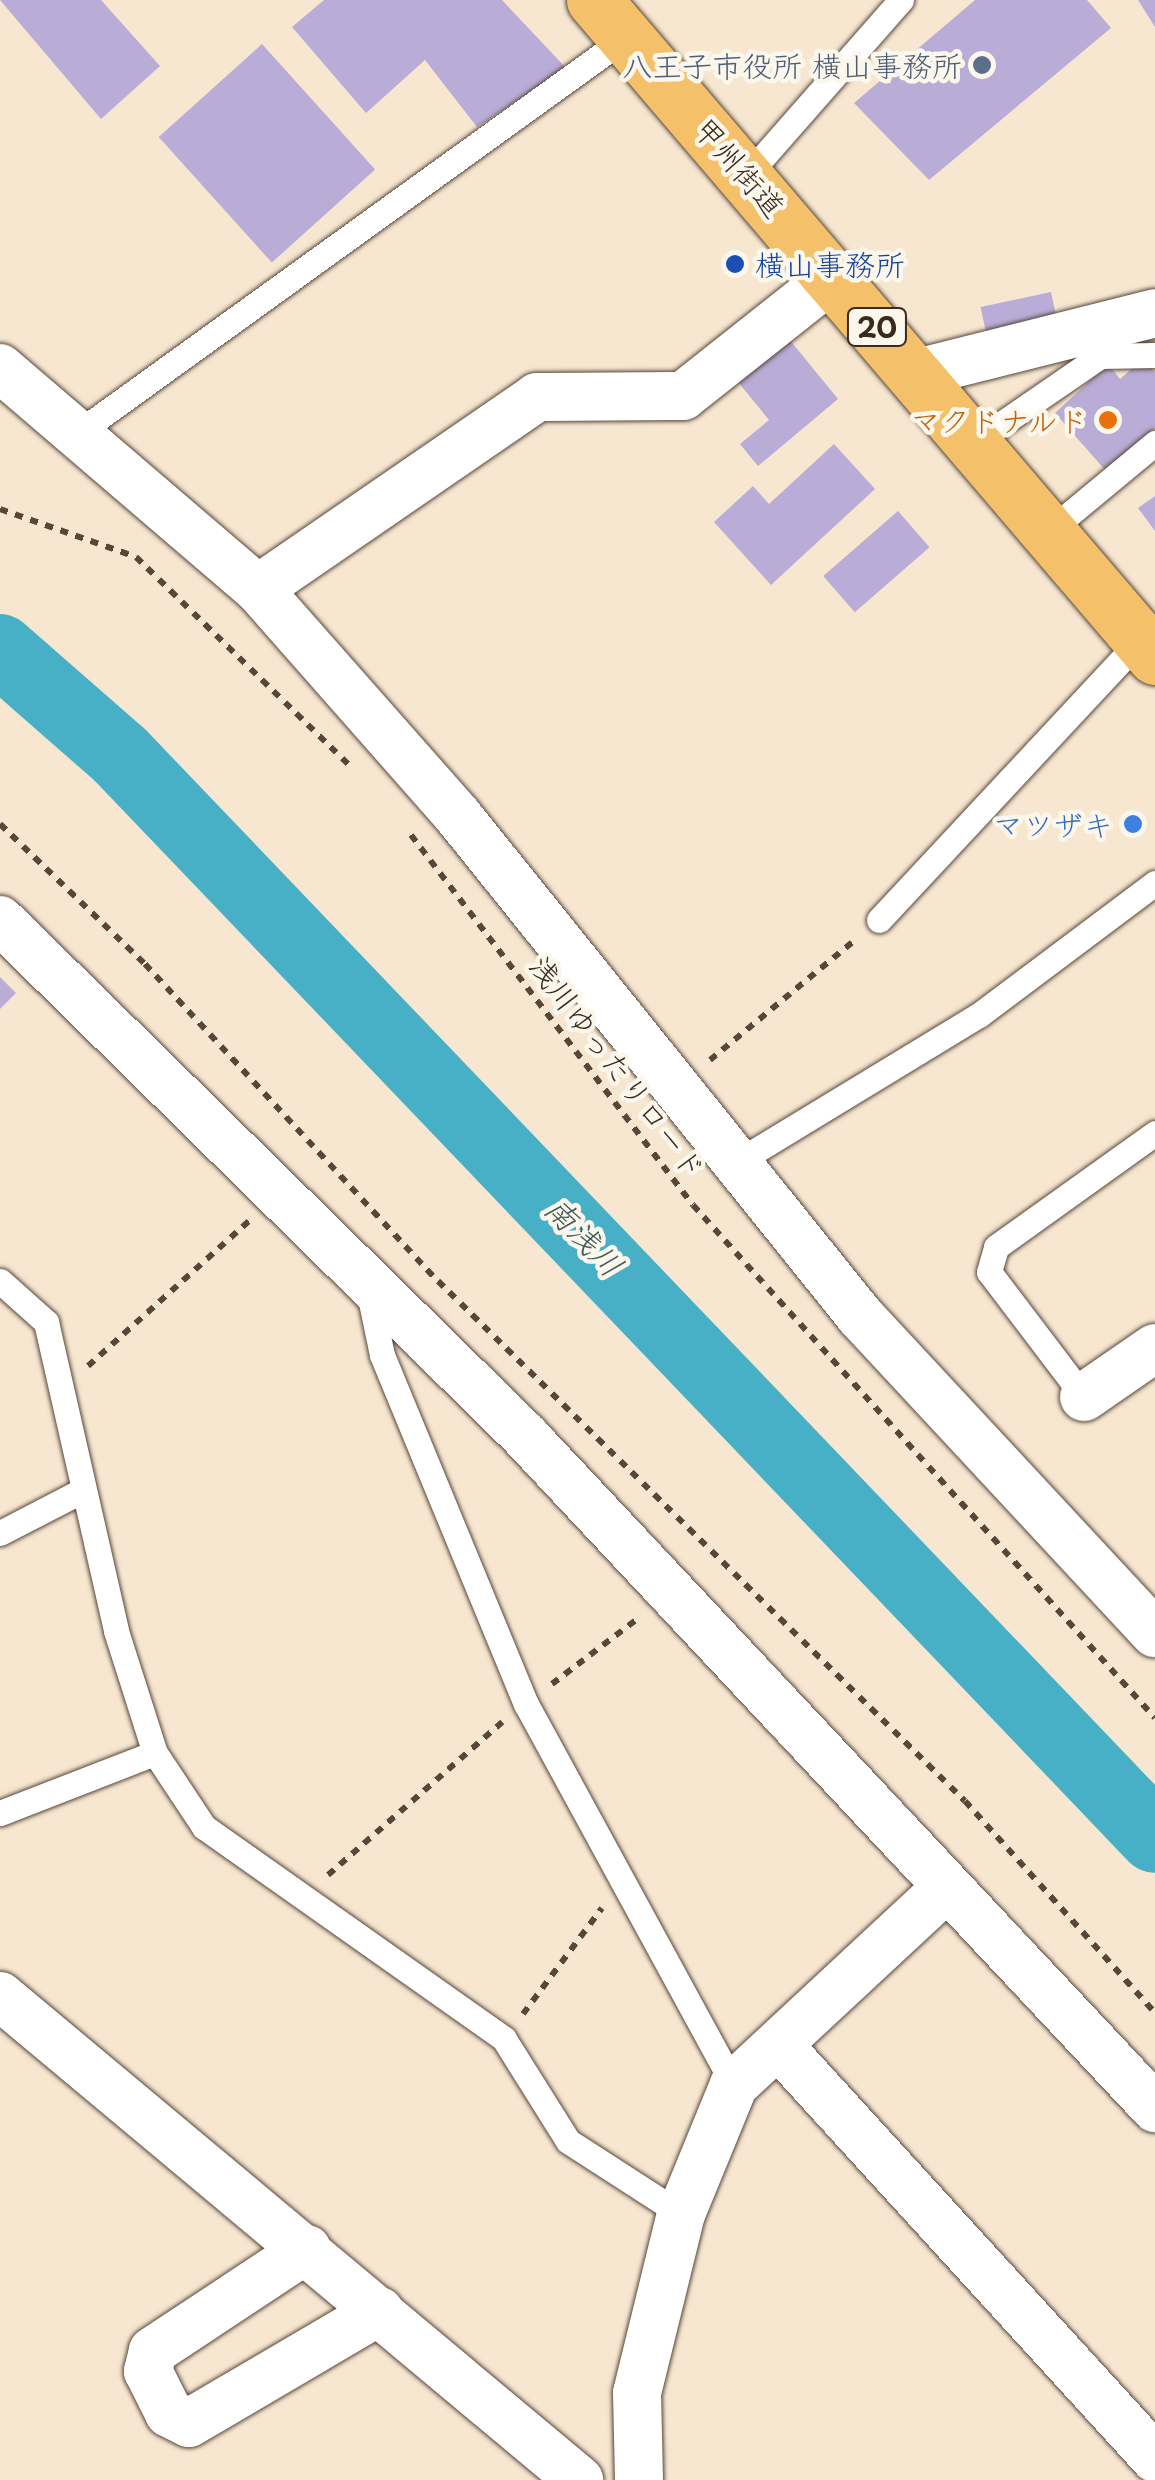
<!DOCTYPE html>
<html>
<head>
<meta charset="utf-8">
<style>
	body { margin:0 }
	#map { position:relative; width:1155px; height:2480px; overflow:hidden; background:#f7e7d1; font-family:"Playpen Sans","Klee One",sans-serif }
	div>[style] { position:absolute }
	.river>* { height:72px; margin:-36px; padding:0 36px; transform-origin:36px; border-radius:36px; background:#48b0c6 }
	.building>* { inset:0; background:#b9acd6; transform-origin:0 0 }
	.path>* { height:6px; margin-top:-3px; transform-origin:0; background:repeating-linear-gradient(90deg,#574639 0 8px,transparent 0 16px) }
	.roads { filter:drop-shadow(0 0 2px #574639) drop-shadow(0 0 2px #574639) }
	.lane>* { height:25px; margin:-12.5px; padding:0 12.5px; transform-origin:12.5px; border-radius:12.5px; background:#fff }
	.street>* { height:48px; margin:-24px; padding:0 24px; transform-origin:24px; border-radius:24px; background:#fff }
	.highway>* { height:55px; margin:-27.5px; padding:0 27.5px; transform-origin:27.5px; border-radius:27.5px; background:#f4c16a }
	.dots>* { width:28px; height:28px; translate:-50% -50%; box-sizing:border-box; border:5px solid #fbf7ec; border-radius:50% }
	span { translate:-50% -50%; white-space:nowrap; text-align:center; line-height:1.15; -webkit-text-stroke:9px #fbf7ec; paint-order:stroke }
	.shield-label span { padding:2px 8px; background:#fbf7ec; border:2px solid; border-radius:8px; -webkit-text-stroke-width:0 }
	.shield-label { font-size:28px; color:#3b2a1e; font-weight:700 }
	.service-label { font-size:30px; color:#4e5e75 }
	.right { translate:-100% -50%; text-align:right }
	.street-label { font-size:30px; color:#3b2a1e }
	.transit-label { font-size:30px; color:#164399 }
	.left { translate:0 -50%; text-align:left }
	.food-label { font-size:30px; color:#c56008 }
	.shop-label { font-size:30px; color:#366cbe }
	.water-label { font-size:32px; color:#405959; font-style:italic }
</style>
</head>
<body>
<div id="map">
	<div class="river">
		<div style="left:0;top:650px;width:159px;rotate:41.2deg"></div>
		<div style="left:120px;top:755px;width:1497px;rotate:46.27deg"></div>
	</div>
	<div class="building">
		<div style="clip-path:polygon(0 0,101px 0,160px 66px,101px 119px)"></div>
		<div style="clip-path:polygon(324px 0,502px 0,566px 68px,477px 127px,425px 60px,366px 113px,292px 27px)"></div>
		<div style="clip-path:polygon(975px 0,1087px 0,1111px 28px,929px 180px,854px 103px)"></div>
		<div style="clip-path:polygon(1138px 0,1155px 0,1155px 27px)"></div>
		<div style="left:262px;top:44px;width:169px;height:139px;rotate:48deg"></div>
		<div style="left:1051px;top:292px;width:29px;height:72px;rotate:78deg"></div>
		<div style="clip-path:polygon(789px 339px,838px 399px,758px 466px,740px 444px,769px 420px,738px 382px)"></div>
		<div style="clip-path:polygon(1143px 359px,1155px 372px,1155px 428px,1106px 471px,1055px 413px,1108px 364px,1120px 379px)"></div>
		<div style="clip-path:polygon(834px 444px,875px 489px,771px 585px,714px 522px,753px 486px,769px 504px)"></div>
		<div style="clip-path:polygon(1155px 496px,1155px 531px,1138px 508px)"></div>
		<div style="left:898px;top:511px;width:48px;height:99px;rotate:49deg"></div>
		<div style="clip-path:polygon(0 977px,16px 993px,0 1009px)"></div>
	</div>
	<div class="path">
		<div style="left:0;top:509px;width:144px;rotate:19.4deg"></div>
		<div style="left:136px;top:557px;width:299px;rotate:44.3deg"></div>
		<div style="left:0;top:824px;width:202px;rotate:44deg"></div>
		<div style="left:145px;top:964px;width:432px;rotate:47.3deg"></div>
		<div style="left:438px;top:1281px;width:740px;rotate:44.62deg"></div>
		<div style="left:965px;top:1801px;width:285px;rotate:48.1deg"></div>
		<div style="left:411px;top:835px;width:465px;rotate:52.7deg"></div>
		<div style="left:693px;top:1205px;width:690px;rotate:47.99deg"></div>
		<div style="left:710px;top:1060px;width:188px;rotate:-39.6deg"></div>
		<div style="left:88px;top:1366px;width:217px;rotate:-42deg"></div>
		<div style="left:552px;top:1684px;width:107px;rotate:-37.4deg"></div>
		<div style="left:328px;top:1875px;width:232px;rotate:-41.3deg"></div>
		<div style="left:523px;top:2014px;width:132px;rotate:-53.3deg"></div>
	</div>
	<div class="roads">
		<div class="lane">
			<div style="left:748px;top:174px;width:232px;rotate:-48.7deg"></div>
			<div style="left:76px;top:434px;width:677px;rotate:-35.8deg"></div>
			<div style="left:975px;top:442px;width:152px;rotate:-34.5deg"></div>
			<div style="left:1100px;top:356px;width:55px;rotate:-1deg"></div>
			<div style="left:1049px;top:531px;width:138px;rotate:-39.7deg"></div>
			<div style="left:879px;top:920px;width:383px;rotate:-47deg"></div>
			<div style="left:732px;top:1165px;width:289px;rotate:-31.3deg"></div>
			<div style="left:979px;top:1015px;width:220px;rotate:-36.9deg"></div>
			<div style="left:0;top:1281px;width:62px;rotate:41.7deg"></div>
			<div style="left:46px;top:1322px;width:317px;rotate:77.2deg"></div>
			<div style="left:116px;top:1631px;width:128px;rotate:72.3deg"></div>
			<div style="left:155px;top:1753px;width:89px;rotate:56.5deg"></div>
			<div style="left:204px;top:1827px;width:367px;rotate:35.2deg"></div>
			<div style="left:504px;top:2039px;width:120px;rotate:57.9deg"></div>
			<div style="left:568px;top:2141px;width:135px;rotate:32.9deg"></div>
			<div style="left:368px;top:1288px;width:68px;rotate:78.2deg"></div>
			<div style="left:382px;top:1355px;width:378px;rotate:67.6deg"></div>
			<div style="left:526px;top:1704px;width:434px;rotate:61.4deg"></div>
			<div style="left:1084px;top:1397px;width:157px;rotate:-127.2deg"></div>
			<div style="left:989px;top:1272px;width:26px;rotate:-74deg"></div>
			<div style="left:996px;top:1247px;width:196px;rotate:-35.6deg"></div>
			<div style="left:0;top:1533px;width:89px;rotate:-27.4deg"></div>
			<div style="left:0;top:1813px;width:166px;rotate:-21.2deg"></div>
		</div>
		<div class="street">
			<div style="left:0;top:368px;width:340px;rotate:40.6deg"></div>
			<div style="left:258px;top:589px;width:303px;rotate:48.6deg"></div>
			<div style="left:458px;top:816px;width:642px;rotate:51.2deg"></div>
			<div style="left:860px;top:1316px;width:433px;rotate:47.1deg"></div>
			<div style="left:917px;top:373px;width:245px;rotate:-14.1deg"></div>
			<div style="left:258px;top:589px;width:339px;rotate:-34.5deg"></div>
			<div style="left:537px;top:397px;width:146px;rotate:-0.4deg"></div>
			<div style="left:683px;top:396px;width:191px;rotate:-38.4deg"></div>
			<div style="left:0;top:920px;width:735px;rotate:44.5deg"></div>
			<div style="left:524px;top:1435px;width:923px;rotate:46.84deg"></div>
			<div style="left:1084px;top:1397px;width:86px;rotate:-34.6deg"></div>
			<div style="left:0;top:1996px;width:755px;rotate:39.89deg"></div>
			<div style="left:779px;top:2046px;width:558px;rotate:47.62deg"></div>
			<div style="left:307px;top:2249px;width:185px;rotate:146.5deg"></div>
			<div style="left:153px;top:2351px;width:21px;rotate:104deg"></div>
			<div style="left:148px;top:2371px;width:47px;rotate:63.4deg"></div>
			<div style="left:169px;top:2413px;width:22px;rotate:27deg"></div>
			<div style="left:189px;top:2423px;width:221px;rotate:-30.4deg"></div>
			<div style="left:639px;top:2480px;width:87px;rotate:-91.3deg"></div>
			<div style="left:637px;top:2393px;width:184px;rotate:-76.2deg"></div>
			<div style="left:681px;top:2214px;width:139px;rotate:-67.7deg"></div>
			<div style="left:734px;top:2085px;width:289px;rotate:-42.9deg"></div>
		</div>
		<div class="highway">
			<div style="left:594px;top:0;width:864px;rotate:49.51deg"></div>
		</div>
	</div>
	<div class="dots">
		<div style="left:982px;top:65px;background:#5c6f8a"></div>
		<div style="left:735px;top:264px;background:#1a4fb4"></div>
		<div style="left:1108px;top:420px;background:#e8710a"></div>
		<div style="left:1133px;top:824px;background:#3f7fe0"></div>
	</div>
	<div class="shield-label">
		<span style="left:877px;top:327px">20</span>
	</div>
	<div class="service-label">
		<span class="right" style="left:962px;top:65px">八王子市役所 横山事務所</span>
	</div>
	<div class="street-label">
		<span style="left:740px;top:167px;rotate:49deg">甲州街道</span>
		<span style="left:618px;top:1067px;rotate:53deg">浅川ゆったりロード</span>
	</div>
	<div class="transit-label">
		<span class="left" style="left:755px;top:264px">横山事務所</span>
	</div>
	<div class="food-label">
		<span class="right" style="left:1088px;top:420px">マクドナルド</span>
	</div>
	<div class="shop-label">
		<span class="right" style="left:1113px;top:824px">マツザキ</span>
	</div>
	<div class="water-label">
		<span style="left:585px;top:1236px;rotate:46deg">南浅川</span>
	</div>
</div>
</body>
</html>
